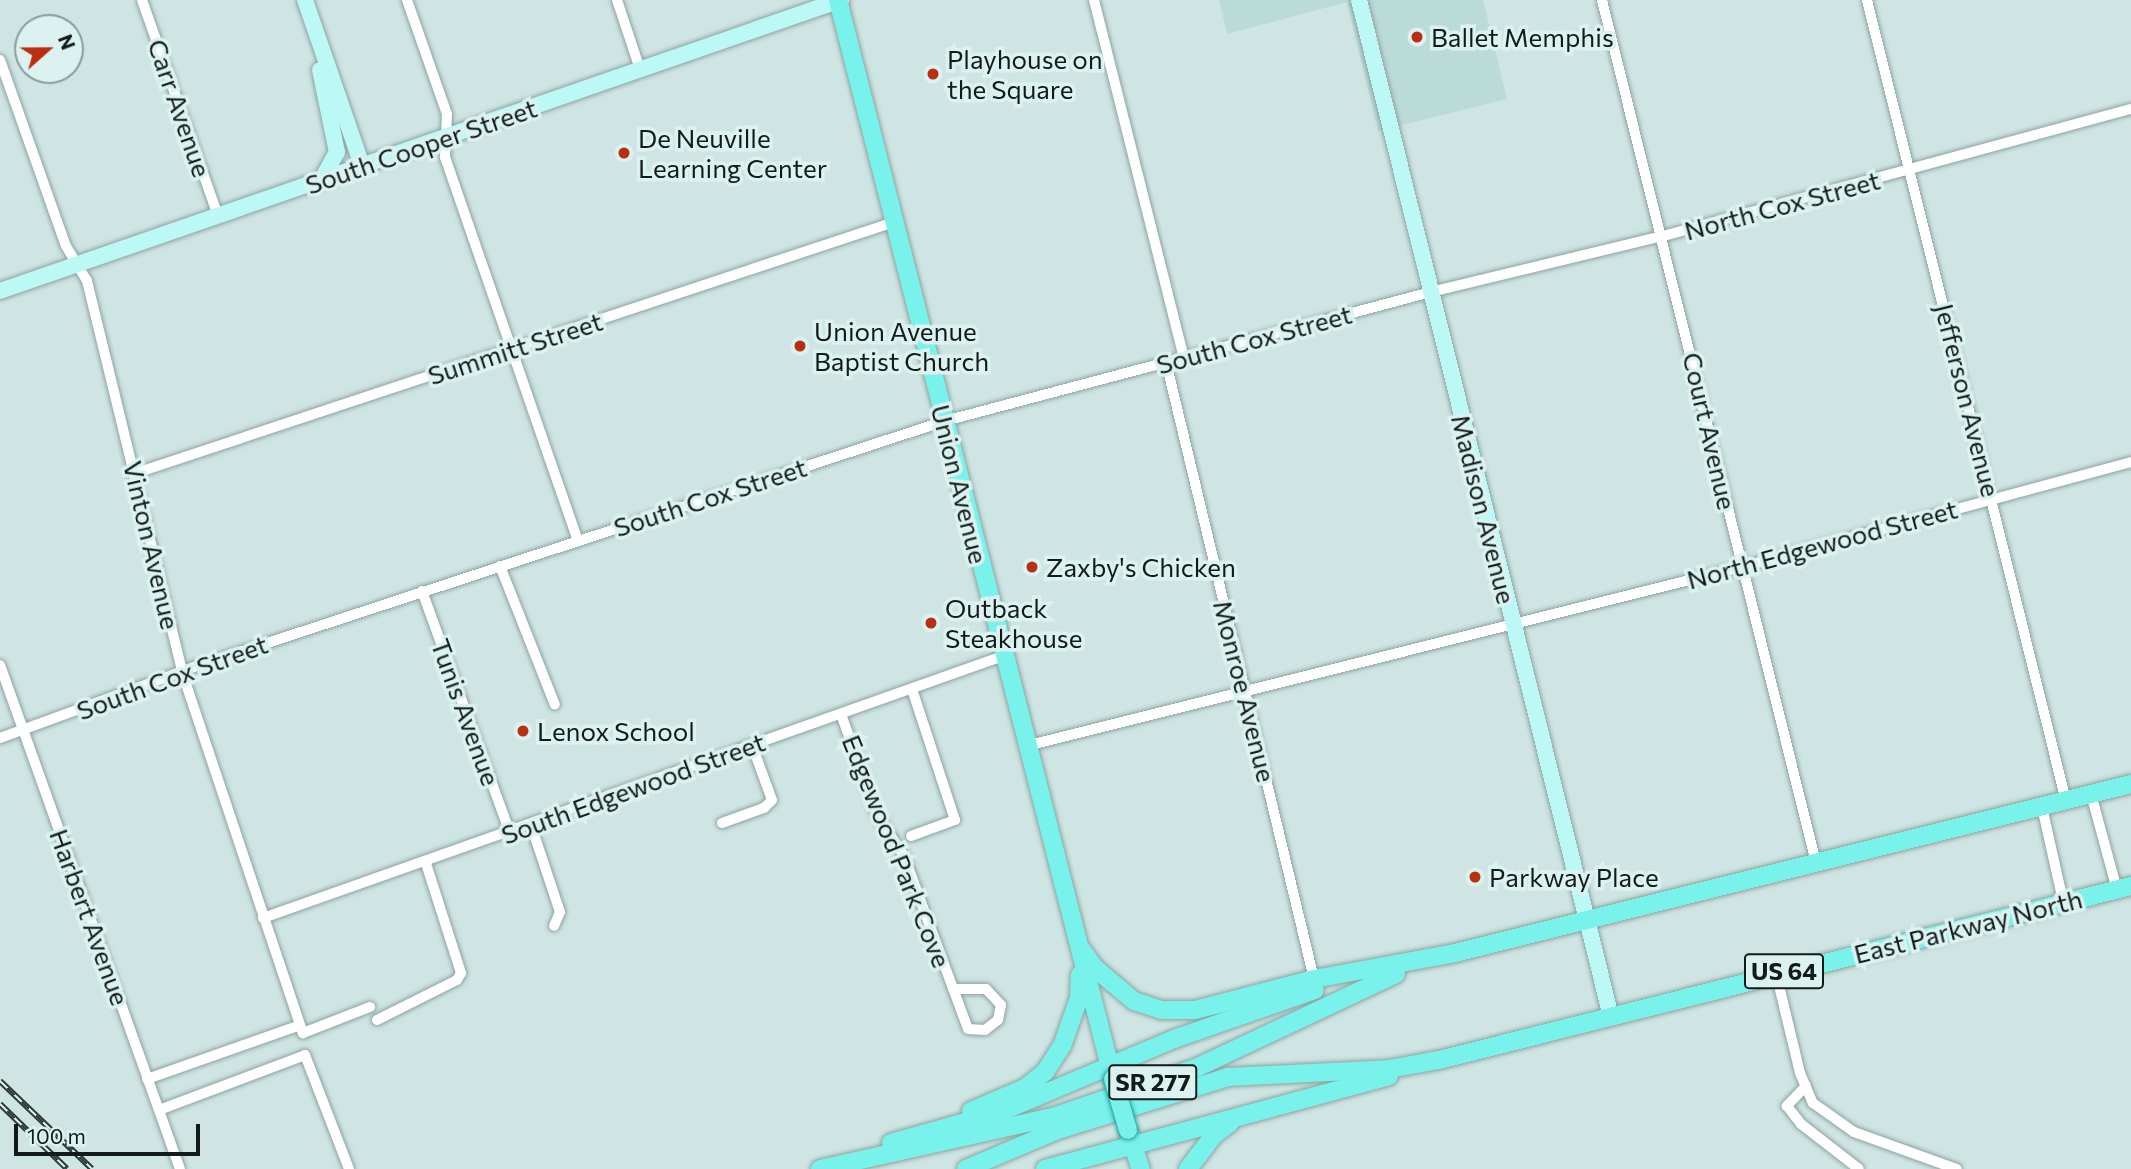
<!DOCTYPE html>
<html>
<head>
<meta charset="utf-8">
<style>
	body { margin:0 }
	#map { position:relative; width:2131px; height:1169px; overflow:hidden; background:#cee5e3; font-family:Commissioner,sans-serif }
	div>[style] { position:absolute }
	.built>* { inset:0; background:#bbdbd8 }
	.roads { filter:drop-shadow(0 0 2px #8da3a1) drop-shadow(0 0 2px #8da3a1) }
	.street>* { height:10px; margin:-5px; padding:0 5px; transform-origin:5px; border-radius:5px; background:#fff }
	.secondary>* { height:16px; margin:-8px; padding:0 8px; transform-origin:8px; border-radius:8px; background:#bcf8f6 }
	.primary>* { height:18px; margin:-9px; padding:0 9px; transform-origin:9px; border-radius:9px; background:#7af2ec }
	.rail>* { height:6px; margin-top:-3px; transform-origin:0; background:repeating-linear-gradient(90deg,#dbf2f0 0 10px,#2d3837 0 20px); box-sizing:border-box; border-block:2px solid #2d3837 }
	.bridges { filter:drop-shadow(0 0 2px #1ca19b) drop-shadow(0 0 2px #1ca19b) }
	.primary-bridge>* { height:18px; margin:-9px; padding:0 9px; transform-origin:9px; border-radius:9px; background:#7af2ec }
	.dots>* { width:19px; height:19px; translate:-50% -50%; box-sizing:border-box; border:4px solid #dbf2f0; border-radius:50% }
	span { translate:-50% -50%; white-space:nowrap; text-align:center; line-height:1.15; -webkit-text-stroke:7px #dbf2f0; paint-order:stroke }
	.shield-label span { padding:2px 5px; background:#dbf2f0; border:2px solid; border-radius:5px; -webkit-text-stroke-width:0 }
	.shield-label { font-size:24px; color:#121b1a; font-weight:700 }
	.poi-label { font-size:26px; color:#121b1a }
	.left { translate:0 -50%; text-align:left }
	.street-label { font-size:26px; color:#121b1a }
	.north { position:absolute; left:14px; top:14px; width:70px; height:70px; box-sizing:border-box; background:#dbf2f0; border:2px solid #8b9c9a; border-radius:50%; rotate:69deg; font-size:19px; font-weight:700; line-height:28px; text-align:center; color:#121b1a }
	.north::after { content:''; display:block; margin:auto; width:24px; height:32px; background:#ba2f12; clip-path:polygon(50% 0,100% 100%,50% 72%,0 100%) }
	.scale { position:absolute; left:14px; top:1124px; width:186px; height:32px; box-sizing:border-box; border:4px solid #121b1a; border-top:0; padding-left:9px; font-size:21px; line-height:24px; white-space:nowrap; color:#121b1a; -webkit-text-stroke:5px #dbf2f0; paint-order:stroke }
</style>
</head>
<body>
<div id="map">
	<div class="built">
		<div style="clip-path:polygon(1219px 0,1483px 0,1507px 99px,1378px 131px,1347px 2px,1227px 34px)"></div>
	</div>
	<div class="roads">
		<div class="street">
			<div style="left:142px;top:0;width:229px;rotate:70.6deg"></div>
			<div style="left:407px;top:0;width:121px;rotate:70.7deg"></div>
			<div style="left:447px;top:114px;width:43px;rotate:92.7deg"></div>
			<div style="left:445px;top:157px;width:404px;rotate:70.9deg"></div>
			<div style="left:617px;top:0;width:73px;rotate:71.6deg"></div>
			<div style="left:1094px;top:0;width:369px;rotate:75.9deg"></div>
			<div style="left:1602px;top:0;width:889px;rotate:76.07deg"></div>
			<div style="left:1867px;top:0;width:825px;rotate:76.05deg"></div>
			<div style="left:0;top:60px;width:197px;rotate:70.5deg"></div>
			<div style="left:66px;top:246px;width:41px;rotate:59deg"></div>
			<div style="left:87px;top:281px;width:402px;rotate:76.3deg"></div>
			<div style="left:182px;top:672px;width:381px;rotate:71.5deg"></div>
			<div style="left:303px;top:1033px;width:72px;rotate:-21.2deg"></div>
			<div style="left:1166px;top:362px;width:635px;rotate:76.51deg"></div>
			<div style="left:136px;top:473px;width:798px;rotate:-18.32deg"></div>
			<div style="left:500px;top:566px;width:149px;rotate:68.4deg"></div>
			<div style="left:422px;top:591px;width:258px;rotate:70deg"></div>
			<div style="left:0;top:665px;width:535px;rotate:70.35deg"></div>
			<div style="left:841px;top:714px;width:107px;rotate:70.4deg"></div>
			<div style="left:877px;top:815px;width:49px;rotate:56.6deg"></div>
			<div style="left:904px;top:856px;width:184px;rotate:69.7deg"></div>
			<div style="left:968px;top:1029px;width:17px;rotate:3deg"></div>
			<div style="left:985px;top:1030px;width:16px;rotate:-38deg"></div>
			<div style="left:998px;top:1020px;width:15px;rotate:-79deg"></div>
			<div style="left:1001px;top:1005px;width:22px;rotate:-133deg"></div>
			<div style="left:986px;top:989px;width:33px;rotate:180deg"></div>
			<div style="left:0;top:738px;width:207px;rotate:-20.1deg"></div>
			<div style="left:194px;top:667px;width:790px;rotate:-18.14deg"></div>
			<div style="left:945px;top:421px;width:503px;rotate:-14.87deg"></div>
			<div style="left:1431px;top:292px;width:239px;rotate:-13.6deg"></div>
			<div style="left:1663px;top:236px;width:485px;rotate:-15.2deg"></div>
			<div style="left:1026px;top:746px;width:738px;rotate:-14.04deg"></div>
			<div style="left:1742px;top:567px;width:403px;rotate:-15.1deg"></div>
			<div style="left:2091px;top:794px;width:99px;rotate:74.8deg"></div>
			<div style="left:2042px;top:807px;width:96px;rotate:77.4deg"></div>
			<div style="left:722px;top:823px;width:45px;rotate:-19.7deg"></div>
			<div style="left:764px;top:808px;width:11px;rotate:-45deg"></div>
			<div style="left:772px;top:800px;width:59px;rotate:-110deg"></div>
			<div style="left:531px;top:825px;width:92px;rotate:71.6deg"></div>
			<div style="left:560px;top:912px;width:15px;rotate:113deg"></div>
			<div style="left:911px;top:836px;width:47px;rotate:-20deg"></div>
			<div style="left:955px;top:820px;width:138px;rotate:-108.2deg"></div>
			<div style="left:263px;top:918px;width:785px;rotate:-19.5deg"></div>
			<div style="left:1776px;top:973px;width:103px;rotate:76.5deg"></div>
			<div style="left:1800px;top:1073px;width:33px;rotate:67deg"></div>
			<div style="left:1813px;top:1103px;width:50px;rotate:35.3deg"></div>
			<div style="left:1854px;top:1132px;width:109px;rotate:19.8deg"></div>
			<div style="left:377px;top:1020px;width:89px;rotate:-26.6deg"></div>
			<div style="left:457px;top:980px;width:8px;rotate:-60deg"></div>
			<div style="left:461px;top:973px;width:115px;rotate:-107.7deg"></div>
			<div style="left:147px;top:1079px;width:162px;rotate:-19.4deg"></div>
			<div style="left:1806px;top:1086px;width:28px;rotate:134deg"></div>
			<div style="left:1787px;top:1106px;width:23px;rotate:52deg"></div>
			<div style="left:1801px;top:1124px;width:73px;rotate:37.8deg"></div>
			<div style="left:159px;top:1110px;width:156px;rotate:-20.6deg"></div>
			<div style="left:305px;top:1055px;width:122px;rotate:68.9deg"></div>
		</div>
		<div class="secondary">
			<div style="left:305px;top:0;width:176px;rotate:71deg"></div>
			<div style="left:1359px;top:0;width:1048px;rotate:76.08deg"></div>
			<div style="left:320px;top:70px;width:84px;rotate:78.3deg"></div>
			<div style="left:337px;top:152px;width:33px;rotate:119deg"></div>
			<div style="left:0;top:291px;width:890px;rotate:-19.09deg"></div>
		</div>
		<div class="primary">
			<div style="left:838px;top:0;width:1113px;rotate:75.7deg"></div>
			<div style="left:1082px;top:950px;width:24px;rotate:54deg"></div>
			<div style="left:1096px;top:969px;width:50px;rotate:40.1deg"></div>
			<div style="left:1134px;top:1001px;width:29px;rotate:18deg"></div>
			<div style="left:1162px;top:1010px;width:33px"></div>
			<div style="left:1195px;top:1010px;width:123px;rotate:-14.6deg"></div>
			<div style="left:1314px;top:979px;width:143px;rotate:-10.4deg"></div>
			<div style="left:1455px;top:953px;width:697px;rotate:-14.04deg"></div>
			<div style="left:971px;top:1111px;width:59px;rotate:-23.1deg"></div>
			<div style="left:1025px;top:1088px;width:26px;rotate:-39deg"></div>
			<div style="left:1045px;top:1072px;width:31px;rotate:-57deg"></div>
			<div style="left:1062px;top:1046px;width:51px;rotate:-70.5deg"></div>
			<div style="left:1079px;top:998px;width:23px;rotate:-88deg"></div>
			<div style="left:1129px;top:1133px;width:38px;rotate:72deg"></div>
			<div style="left:891px;top:1143px;width:111px;rotate:-15.7deg"></div>
			<div style="left:998px;top:1113px;width:191px;rotate:-22.8deg"></div>
			<div style="left:1174px;top:1039px;width:149px;rotate:-19.2deg"></div>
			<div style="left:820px;top:1169px;width:239px;rotate:-12.6deg"></div>
			<div style="left:1053px;top:1117px;width:153px;rotate:-19deg"></div>
			<div style="left:1198px;top:1067px;width:219px;rotate:-25.2deg"></div>
			<div style="left:966px;top:1169px;width:97px;rotate:-23.1deg"></div>
			<div style="left:1055px;top:1131px;width:181px;rotate:-17.3deg"></div>
			<div style="left:1228px;top:1077px;width:161px;rotate:-2.8deg"></div>
			<div style="left:1389px;top:1069px;width:51px;rotate:-10.2deg"></div>
			<div style="left:1439px;top:1060px;width:714px;rotate:-14.11deg"></div>
			<div style="left:1045px;top:1169px;width:356px;rotate:-15.1deg"></div>
			<div style="left:1188px;top:1169px;width:43px;rotate:-52.6deg"></div>
			<div style="left:1214px;top:1135px;width:20px;rotate:-37deg"></div>
		</div>
	</div>
	<div class="rail">
		<div style="left:0;top:1081px;width:127px;rotate:43.7deg"></div>
		<div style="left:0;top:1104px;width:93px;rotate:44.1deg"></div>
	</div>
	<div class="bridges">
		<div class="primary-bridge">
			<div style="left:1113px;top:1079px;width:53px;rotate:73.6deg"></div>
		</div>
	</div>
	<div class="dots">
		<div style="left:1417px;top:37px;background:#ba2f12"></div>
		<div style="left:933px;top:74px;background:#ba2f12"></div>
		<div style="left:624px;top:153px;background:#ba2f12"></div>
		<div style="left:800px;top:346px;background:#ba2f12"></div>
		<div style="left:1032px;top:567px;background:#ba2f12"></div>
		<div style="left:931px;top:623px;background:#ba2f12"></div>
		<div style="left:523px;top:731px;background:#ba2f12"></div>
		<div style="left:1475px;top:877px;background:#ba2f12"></div>
	</div>
	<div class="shield-label">
		<span style="left:1784px;top:971px">US 64</span>
		<span style="left:1153px;top:1082px">SR 277</span>
	</div>
	<div class="poi-label">
		<span class="left" style="left:1431px;top:37px">Ballet Memphis</span>
		<span class="left" style="left:947px;top:74px">Playhouse on<br>the Square</span>
		<span class="left" style="left:638px;top:153px">De Neuville<br>Learning Center</span>
		<span class="left" style="left:814px;top:346px">Union Avenue<br>Baptist Church</span>
		<span class="left" style="left:1046px;top:567px">Zaxby's Chicken</span>
		<span class="left" style="left:945px;top:623px">Outback<br>Steakhouse</span>
		<span class="left" style="left:537px;top:731px">Lenox School</span>
		<span class="left" style="left:1489px;top:877px">Parkway Place</span>
	</div>
	<div class="street-label">
		<span style="left:180px;top:108px;rotate:71deg">Carr Avenue</span>
		<span style="left:421px;top:146px;rotate:-19deg">South Cooper Street</span>
		<span style="left:1782px;top:205px;rotate:-15deg">North Cox Street</span>
		<span style="left:1254px;top:339px;rotate:-15deg">South Cox Street</span>
		<span style="left:515px;top:348px;rotate:-18deg">Summitt Street</span>
		<span style="left:1968px;top:400px;rotate:76deg">Jefferson Avenue</span>
		<span style="left:1710px;top:431px;rotate:77deg">Court Avenue</span>
		<span style="left:960px;top:484px;rotate:76deg">Union Avenue</span>
		<span style="left:710px;top:497px;rotate:-18deg">South Cox Street</span>
		<span style="left:1484px;top:509px;rotate:76deg">Madison Avenue</span>
		<span style="left:1822px;top:544px;rotate:-15deg">North Edgewood Street</span>
		<span style="left:152px;top:545px;rotate:77deg">Vinton Avenue</span>
		<span style="left:172px;top:677px;rotate:-20deg">South Cox Street</span>
		<span style="left:1245px;top:691px;rotate:76deg">Monroe Avenue</span>
		<span style="left:466px;top:712px;rotate:70deg">Tunis Avenue</span>
		<span style="left:633px;top:788px;rotate:-20deg">South Edgewood Street</span>
		<span style="left:897px;top:851px;rotate:68deg">Edgewood Park Cove</span>
		<span style="left:90px;top:917px;rotate:70deg">Harbert Avenue</span>
		<span style="left:1968px;top:926px;rotate:-14deg">East Parkway North</span>
	</div>
	<div class="north">N</div>
	<div class="scale">100 m</div>
</div>
</body>
</html>
